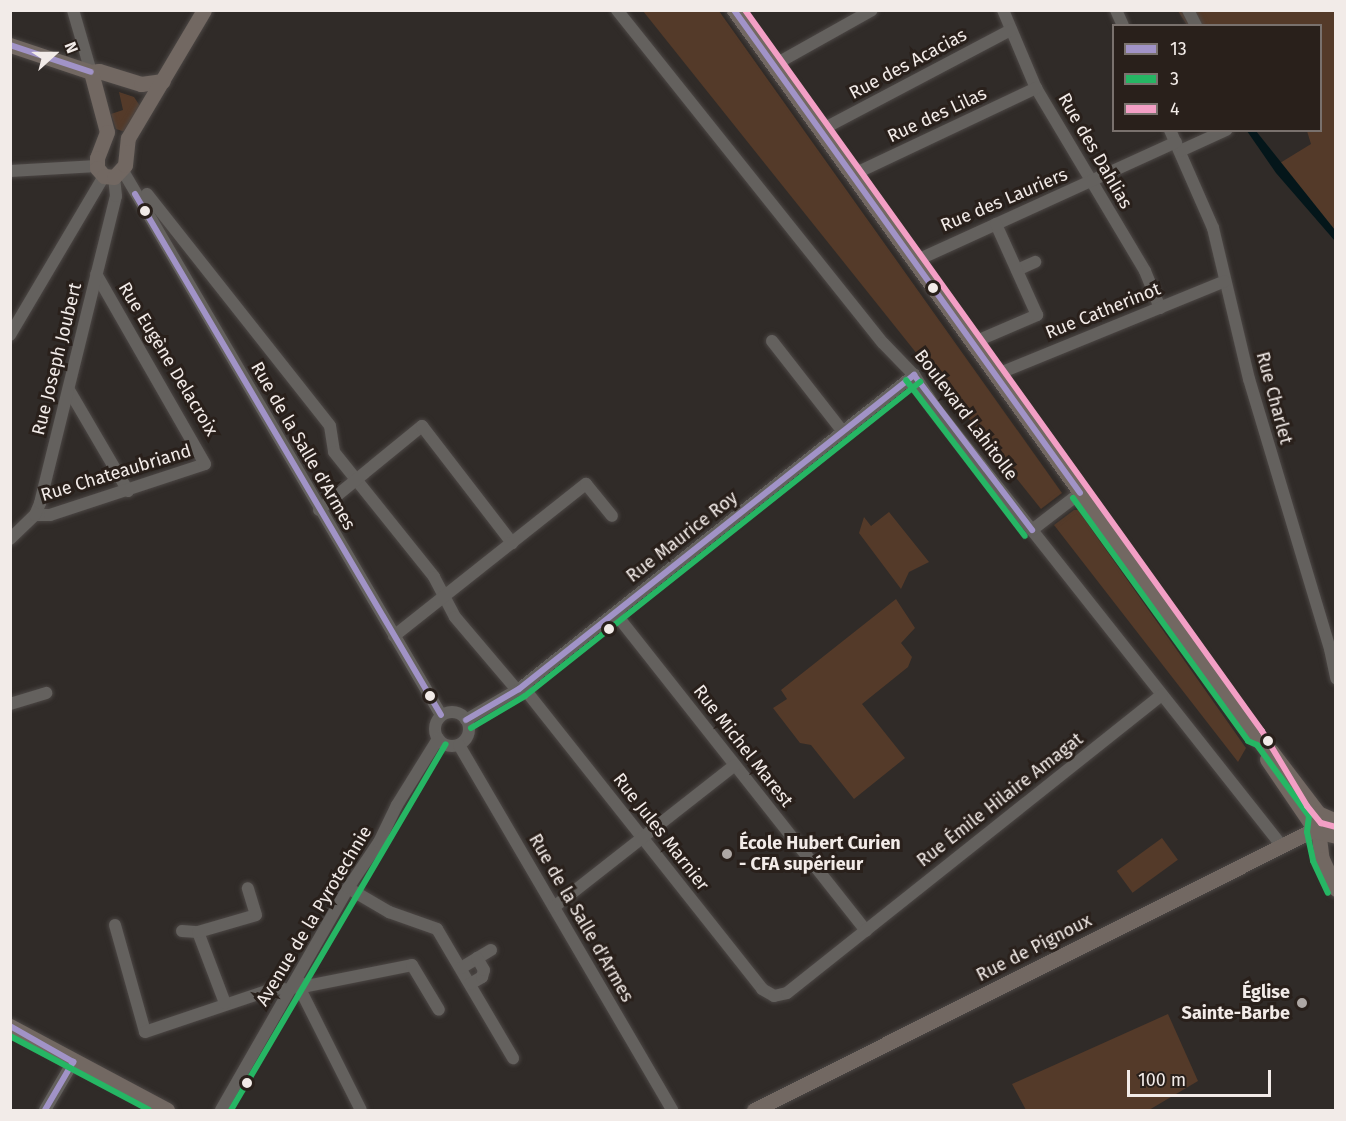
<!DOCTYPE html>
<html>
<head>
<meta charset="utf-8">
<style>
	body { margin:0 }
	#map { position:relative; width:1346px; height:1121px; overflow:hidden; background:#302b28; font-family:"Fira Sans",sans-serif }
	div>[style] { position:absolute }
	.green>* { inset:0; background:#543a29; transform-origin:0 0 }
	.water>* { inset:0; background:#04161a }
	.roads { filter:drop-shadow(0 0 2px #4c4745) drop-shadow(0 0 2px #4c4745) }
	.minor>* { height:12px; margin:-6px; padding:0 6px; transform-origin:6px; border-radius:6px; background:#64615e }
	.minor>.ring { margin:-6px; padding:0; box-sizing:content-box; background:none; border:12px solid #64615e; border-radius:50% }
	.major>* { height:15px; margin:-7.5px; padding:0 7.5px; transform-origin:7.5px; border-radius:7.5px; background:#726862 }
	.bus-1>* { height:6px; margin:-3px; padding:0 3px; transform-origin:3px; border-radius:3px; background:#a193c7 }
	.bus-2>* { height:6px; margin:-3px; padding:0 3px; transform-origin:3px; border-radius:3px; background:#26b664 }
	.bus-3>* { height:6px; margin:-3px; padding:0 3px; transform-origin:3px; border-radius:3px; background:#f39fc5 }
	.dots>* { width:16px; height:16px; translate:-50% -50%; box-sizing:border-box; border:3px solid #29201b; border-radius:50% }
	span { translate:-50% -50%; white-space:nowrap; text-align:center; line-height:1.15; -webkit-text-stroke:6px #29201b; paint-order:stroke }
	.street-label { font-size:18px; color:#f2ebe8 }
	.poi-label { font-size:18px; color:#f2ebe8; font-weight:700 }
	.left { translate:0 -50%; text-align:left }
	.right { translate:-100% -50%; text-align:right }
	.frame { position:absolute; inset:0; border:12px solid #f2ebe8; pointer-events:none }
	.legend { position:absolute; left:1112px; top:24px; width:210px; height:108px; box-sizing:border-box; background:#29201b; border:2px solid #79716d; margin:0; padding:8px 10px; list-style:none; font-size:18px; color:#f2ebe8 }
	.legend li { display:flex; align-items:center; gap:12px; height:30px }
	.legend b { width:30px; border:2px solid #79716d }
	.north { position:absolute; left:24px; top:24px; width:60px; height:60px; -webkit-text-stroke:4px #29201b; paint-order:stroke; rotate:69deg; font-size:16px; font-weight:700; line-height:24px; text-align:center; color:#f2ebe8 }
	.north::after { content:''; display:block; margin:auto; width:21px; height:27px; background:#f2ebe8; clip-path:polygon(50% 0,100% 100%,50% 72%,0 100%) }
	.scale { position:absolute; left:1127px; top:1070px; width:144px; height:27px; box-sizing:border-box; border:3px solid #f2ebe8; border-top:0; padding-left:8px; font-size:18px; line-height:21px; white-space:nowrap; color:#f2ebe8; -webkit-text-stroke:4px #29201b; paint-order:stroke }
</style>
</head>
<body>
<div id="map">
	<div class="green">
		<div style="clip-path:polygon(643px 11px,719px 11px,1062px 493px,1041px 509px)"></div>
		<div style="clip-path:polygon(1178px 11px,1335px 11px,1335px 237px,1284px 174px,1280px 163px,1311px 144px,1307px 131px,1320px 130px,1320px 26px,1187px 25px)"></div>
		<div style="clip-path:polygon(119px 92px,134px 97px,140px 106px,125px 132px,116px 129px,111px 114px,123px 110px)"></div>
		<div style="clip-path:polygon(1074px 510px,1078px 510px,1246px 748px,1238px 762px,1054px 525px)"></div>
		<div style="clip-path:polygon(889px 512px,929px 562px,909px 572px,901px 589px,859px 533px,864px 517px,871px 526px)"></div>
		<div style="clip-path:polygon(896px 599px,915px 628px,901px 643px,912px 657px,908px 667px,862px 704px,905px 758px,854px 799px,811px 745px,800px 743px,773px 708px,787px 699px,781px 690px)"></div>
		<div style="left:1162px;top:838px;width:27px;height:56px;rotate:54deg"></div>
		<div style="clip-path:polygon(1168px 1014px,1198px 1081px,1149px 1110px,1026px 1110px,1012px 1084px)"></div>
	</div>
	<div class="water">
		<div style="clip-path:polygon(1247px 131px,1256px 131px,1335px 230px,1335px 241px,1276px 173px)"></div>
	</div>
	<div class="roads">
		<div class="minor">
			<div style="left:73px;top:10px;width:65px;rotate:73.8deg"></div>
			<div style="left:617px;top:10px;width:426px;rotate:51.4deg"></div>
			<div style="left:883px;top:343px;width:45px;rotate:45.9deg"></div>
			<div style="left:914px;top:375px;width:42px;rotate:56.7deg"></div>
			<div style="left:937px;top:410px;width:555px;rotate:51.66deg"></div>
			<div style="left:1003px;top:10px;width:85px;rotate:67.1deg"></div>
			<div style="left:1036px;top:88px;width:213px;rotate:59.2deg"></div>
			<div style="left:1145px;top:271px;width:40px;rotate:68deg"></div>
			<div style="left:1116px;top:10px;width:17px;rotate:66deg"></div>
			<div style="left:1188px;top:10px;width:18px;rotate:63deg"></div>
			<div style="left:774px;top:65px;width:112px;rotate:-29.3deg"></div>
			<div style="left:821px;top:130px;width:215px;rotate:-27.8deg"></div>
			<div style="left:1170px;top:130px;width:107px;rotate:66.3deg"></div>
			<div style="left:1213px;top:228px;width:155px;rotate:76.6deg"></div>
			<div style="left:1249px;top:379px;width:282px;rotate:73.3deg"></div>
			<div style="left:1330px;top:649px;width:30px;rotate:78deg"></div>
			<div style="left:1180px;top:151px;width:51px;rotate:-24.5deg"></div>
			<div style="left:10px;top:171px;width:87px;rotate:-3.3deg"></div>
			<div style="left:123px;top:171px;width:630px;rotate:59.69deg"></div>
			<div style="left:852px;top:175px;width:204px;rotate:-25.3deg"></div>
			<div style="left:147px;top:194px;width:295px;rotate:51.7deg"></div>
			<div style="left:330px;top:426px;width:26px;rotate:81deg"></div>
			<div style="left:334px;top:452px;width:160px;rotate:51.3deg"></div>
			<div style="left:434px;top:577px;width:45px;rotate:62.3deg"></div>
			<div style="left:455px;top:617px;width:96px;rotate:49.7deg"></div>
			<div style="left:913px;top:262px;width:289px;rotate:-24.5deg"></div>
			<div style="left:1017px;top:270px;width:20px;rotate:-24deg"></div>
			<div style="left:10px;top:335px;width:185px;rotate:-59.4deg"></div>
			<div style="left:772px;top:341px;width:115px;rotate:52deg"></div>
			<div style="left:972px;top:343px;width:71px;rotate:-23.3deg"></div>
			<div style="left:1037px;top:315px;width:100px;rotate:-114.3deg"></div>
			<div style="left:995px;top:375px;width:248px;rotate:-22.2deg"></div>
			<div style="left:69px;top:390px;width:117px;rotate:59.7deg"></div>
			<div style="left:319px;top:510px;width:133px;rotate:-39.2deg"></div>
			<div style="left:422px;top:426px;width:148px;rotate:52.4deg"></div>
			<div style="left:35px;top:515px;width:15px"></div>
			<div style="left:50px;top:515px;width:163px;rotate:-18.2deg"></div>
			<div style="left:205px;top:464px;width:219px;rotate:-119.8deg"></div>
			<div style="left:1032px;top:530px;width:61px;rotate:-37.6deg"></div>
			<div style="left:10px;top:539px;width:35px;rotate:-44deg"></div>
			<div style="left:35px;top:515px;width:13px;rotate:-67deg"></div>
			<div style="left:40px;top:503px;width:316px;rotate:-76.1deg"></div>
			<div style="left:116px;top:196px;width:19px;rotate:-96deg"></div>
			<div style="left:615px;top:613px;width:405px;rotate:51.7deg"></div>
			<div style="left:394px;top:636px;width:245px;rotate:-38.4deg"></div>
			<div style="left:586px;top:484px;width:41px;rotate:50.9deg"></div>
			<div style="left:523px;top:687px;width:385px;rotate:51.6deg"></div>
			<div style="left:762px;top:989px;width:14px;rotate:30deg"></div>
			<div style="left:774px;top:996px;width:13px;rotate:-13deg"></div>
			<div style="left:787px;top:993px;width:479px;rotate:-38.5deg"></div>
			<div style="left:10px;top:704px;width:38px;rotate:-17deg"></div>
			<div class="ring" style="left:435px;top:712px;width:22px;height:22px"></div>
			<div style="left:466px;top:720px;width:61px;rotate:-30.3deg"></div>
			<div style="left:519px;top:689px;width:505px;rotate:-38.48deg"></div>
			<div style="left:459px;top:745px;width:423px;rotate:59.7deg"></div>
			<div style="left:348px;top:888px;width:48px;rotate:30.3deg"></div>
			<div style="left:389px;top:912px;width:51px;rotate:19.5deg"></div>
			<div style="left:437px;top:929px;width:150px;rotate:59.5deg"></div>
			<div style="left:554px;top:907px;width:230px;rotate:-38.1deg"></div>
			<div style="left:115px;top:925px;width:111px;rotate:74.3deg"></div>
			<div style="left:145px;top:1032px;width:138px;rotate:-18.6deg"></div>
			<div style="left:276px;top:988px;width:14px;rotate:8deg"></div>
			<div style="left:182px;top:931px;width:16px;rotate:4deg"></div>
			<div style="left:198px;top:932px;width:76px;rotate:69.2deg"></div>
			<div style="left:198px;top:932px;width:60px;rotate:-16.3deg"></div>
			<div style="left:256px;top:915px;width:28px;rotate:-107deg"></div>
			<div style="left:461px;top:968px;width:35px;rotate:-31deg"></div>
			<div style="left:296px;top:981px;width:12px;rotate:24deg"></div>
			<div style="left:307px;top:986px;width:107px;rotate:-11.3deg"></div>
			<div style="left:412px;top:965px;width:52px;rotate:59deg"></div>
			<div style="left:296px;top:981px;width:144px;rotate:63.3deg"></div>
			<div style="left:470px;top:984px;width:14px;rotate:-30deg"></div>
			<div style="left:482px;top:977px;width:7px;rotate:-74deg"></div>
			<div style="left:484px;top:970px;width:14px;rotate:-120deg"></div>
			<div style="left:45px;top:1110px;width:56px;rotate:-59.7deg"></div>
			<div style="left:221px;top:1110px;width:256px;rotate:-60.2deg"></div>
			<div style="left:348px;top:888px;width:55px;rotate:-56deg"></div>
			<div style="left:379px;top:842px;width:41px;rotate:-64.1deg"></div>
			<div style="left:397px;top:805px;width:78px;rotate:-58.2deg"></div>
		</div>
		<div class="major">
			<div style="left:734px;top:10px;width:894px;rotate:54.34deg"></div>
			<div style="left:1255px;top:736px;width:30px;rotate:48deg"></div>
			<div style="left:10px;top:45px;width:85px;rotate:18.4deg"></div>
			<div style="left:91px;top:72px;width:8px;rotate:-7deg"></div>
			<div style="left:99px;top:71px;width:44px;rotate:17.2deg"></div>
			<div style="left:141px;top:84px;width:22px;rotate:-8deg"></div>
			<div style="left:91px;top:72px;width:62px;rotate:75.1deg"></div>
			<div style="left:107px;top:132px;width:28px;rotate:111deg"></div>
			<div style="left:97px;top:158px;width:10px;rotate:90deg"></div>
			<div style="left:97px;top:168px;width:11px;rotate:49deg"></div>
			<div style="left:104px;top:176px;width:10px;rotate:6deg"></div>
			<div style="left:114px;top:177px;width:16px;rotate:-47deg"></div>
			<div style="left:125px;top:165px;width:27px;rotate:-84deg"></div>
			<div style="left:128px;top:138px;width:149px;rotate:-59.3deg"></div>
			<div style="left:1271px;top:751px;width:78px;rotate:52.8deg"></div>
			<div style="left:1318px;top:813px;width:20px;rotate:24deg"></div>
			<div style="left:1267px;top:759px;width:87px;rotate:55.8deg"></div>
			<div style="left:1317px;top:821px;width:38px;rotate:83deg"></div>
			<div style="left:1322px;top:859px;width:33px;rotate:65deg"></div>
			<div style="left:1316px;top:831px;width:21px;rotate:14deg"></div>
			<div style="left:10px;top:1026px;width:178px;rotate:28.1deg"></div>
			<div style="left:754px;top:1110px;width:645px;rotate:-26.6deg"></div>
		</div>
	</div>
	<div class="bus-1">
		<div style="left:734px;top:10px;width:594px;rotate:54.38deg"></div>
		<div style="left:10px;top:45px;width:85px;rotate:18.4deg"></div>
		<div style="left:135px;top:194px;width:604px;rotate:59.57deg"></div>
		<div style="left:914px;top:375px;width:195px;rotate:52.7deg"></div>
		<div style="left:466px;top:720px;width:61px;rotate:-30.3deg"></div>
		<div style="left:519px;top:689px;width:505px;rotate:-38.48deg"></div>
		<div style="left:10px;top:1026px;width:73px;rotate:29.7deg"></div>
		<div style="left:45px;top:1110px;width:56px;rotate:-59.7deg"></div>
	</div>
	<div class="bus-2">
		<div style="left:906px;top:380px;width:196px;rotate:52.7deg"></div>
		<div style="left:1073px;top:498px;width:299px;rotate:54.2deg"></div>
		<div style="left:1248px;top:741px;width:10px;rotate:24deg"></div>
		<div style="left:1257px;top:745px;width:88px;rotate:53.8deg"></div>
		<div style="left:1309px;top:816px;width:16px;rotate:97deg"></div>
		<div style="left:1307px;top:832px;width:30px;rotate:78deg"></div>
		<div style="left:1313px;top:861px;width:35px;rotate:65deg"></div>
		<div style="left:471px;top:728px;width:63px;rotate:-30.7deg"></div>
		<div style="left:525px;top:696px;width:505px;rotate:-38.48deg"></div>
		<div style="left:10px;top:1036px;width:157px;rotate:28deg"></div>
		<div style="left:231px;top:1110px;width:424px;rotate:-59.6deg"></div>
	</div>
	<div class="bus-3">
		<div style="left:745px;top:10px;width:887px;rotate:54.36deg"></div>
		<div style="left:1262px;top:731px;width:87px;rotate:59deg"></div>
		<div style="left:1307px;top:806px;width:22px;rotate:51deg"></div>
		<div style="left:1321px;top:823px;width:16px;rotate:15deg"></div>
	</div>
	<div class="dots">
		<div style="left:145px;top:211px;background:#f2ebe8"></div>
		<div style="left:933px;top:288px;background:#f2ebe8"></div>
		<div style="left:609px;top:629px;background:#f2ebe8"></div>
		<div style="left:430px;top:696px;background:#f2ebe8"></div>
		<div style="left:1268px;top:741px;background:#f2ebe8"></div>
		<div style="left:727px;top:854px;background:#aea8a5"></div>
		<div style="left:1302px;top:1003px;background:#aea8a5"></div>
		<div style="left:247px;top:1083px;background:#f2ebe8"></div>
	</div>
	<div class="street-label">
		<span style="left:908px;top:64px;rotate:-28deg">Rue des Acacias</span>
		<span style="left:937px;top:115px;rotate:-25deg">Rue des Lilas</span>
		<span style="left:1095px;top:151px;rotate:60deg">Rue des Dahlias</span>
		<span style="left:1004px;top:200px;rotate:-23deg">Rue des Lauriers</span>
		<span style="left:1103px;top:311px;rotate:-22deg">Rue Catherinot</span>
		<span style="left:57px;top:359px;rotate:-76deg">Rue Joseph Joubert</span>
		<span style="left:168px;top:359px;rotate:59deg">Rue Eugène Delacroix</span>
		<span style="left:1274px;top:398px;rotate:75deg">Rue Charlet</span>
		<span style="left:966px;top:415px;rotate:53deg">Boulevard Lahitolle</span>
		<span style="left:303px;top:446px;rotate:60deg">Rue de la Salle d'Armes</span>
		<span style="left:116px;top:473px;rotate:-17deg">Rue Chateaubriand</span>
		<span style="left:682px;top:537px;rotate:-38deg">Rue Maurice Roy</span>
		<span style="left:743px;top:746px;rotate:52deg">Rue Michel Marest</span>
		<span style="left:1000px;top:800px;rotate:-38deg">Rue Émile Hilaire Amagat</span>
		<span style="left:661px;top:832px;rotate:52deg">Rue Jules Marnier</span>
		<span style="left:314px;top:916px;rotate:-59deg">Avenue de la Pyrotechnie</span>
		<span style="left:581px;top:918px;rotate:60deg">Rue de la Salle d'Armes</span>
		<span style="left:1034px;top:948px;rotate:-27deg">Rue de Pignoux</span>
	</div>
	<div class="poi-label">
		<span class="left" style="left:739px;top:854px">École Hubert Curien<br>- CFA supérieur</span>
		<span class="right" style="left:1290px;top:1003px">Église<br>Sainte-Barbe</span>
	</div>
	<div class="frame"></div>
	<ul class="legend">
	<li><b style="height:8px;background:#a193c7"></b>13</li>
	<li><b style="height:8px;background:#26b664"></b>3</li>
	<li><b style="height:8px;background:#f39fc5"></b>4</li>
	</ul>
	<div class="north">N</div>
	<div class="scale">100 m</div>
</div>
</body>
</html>
